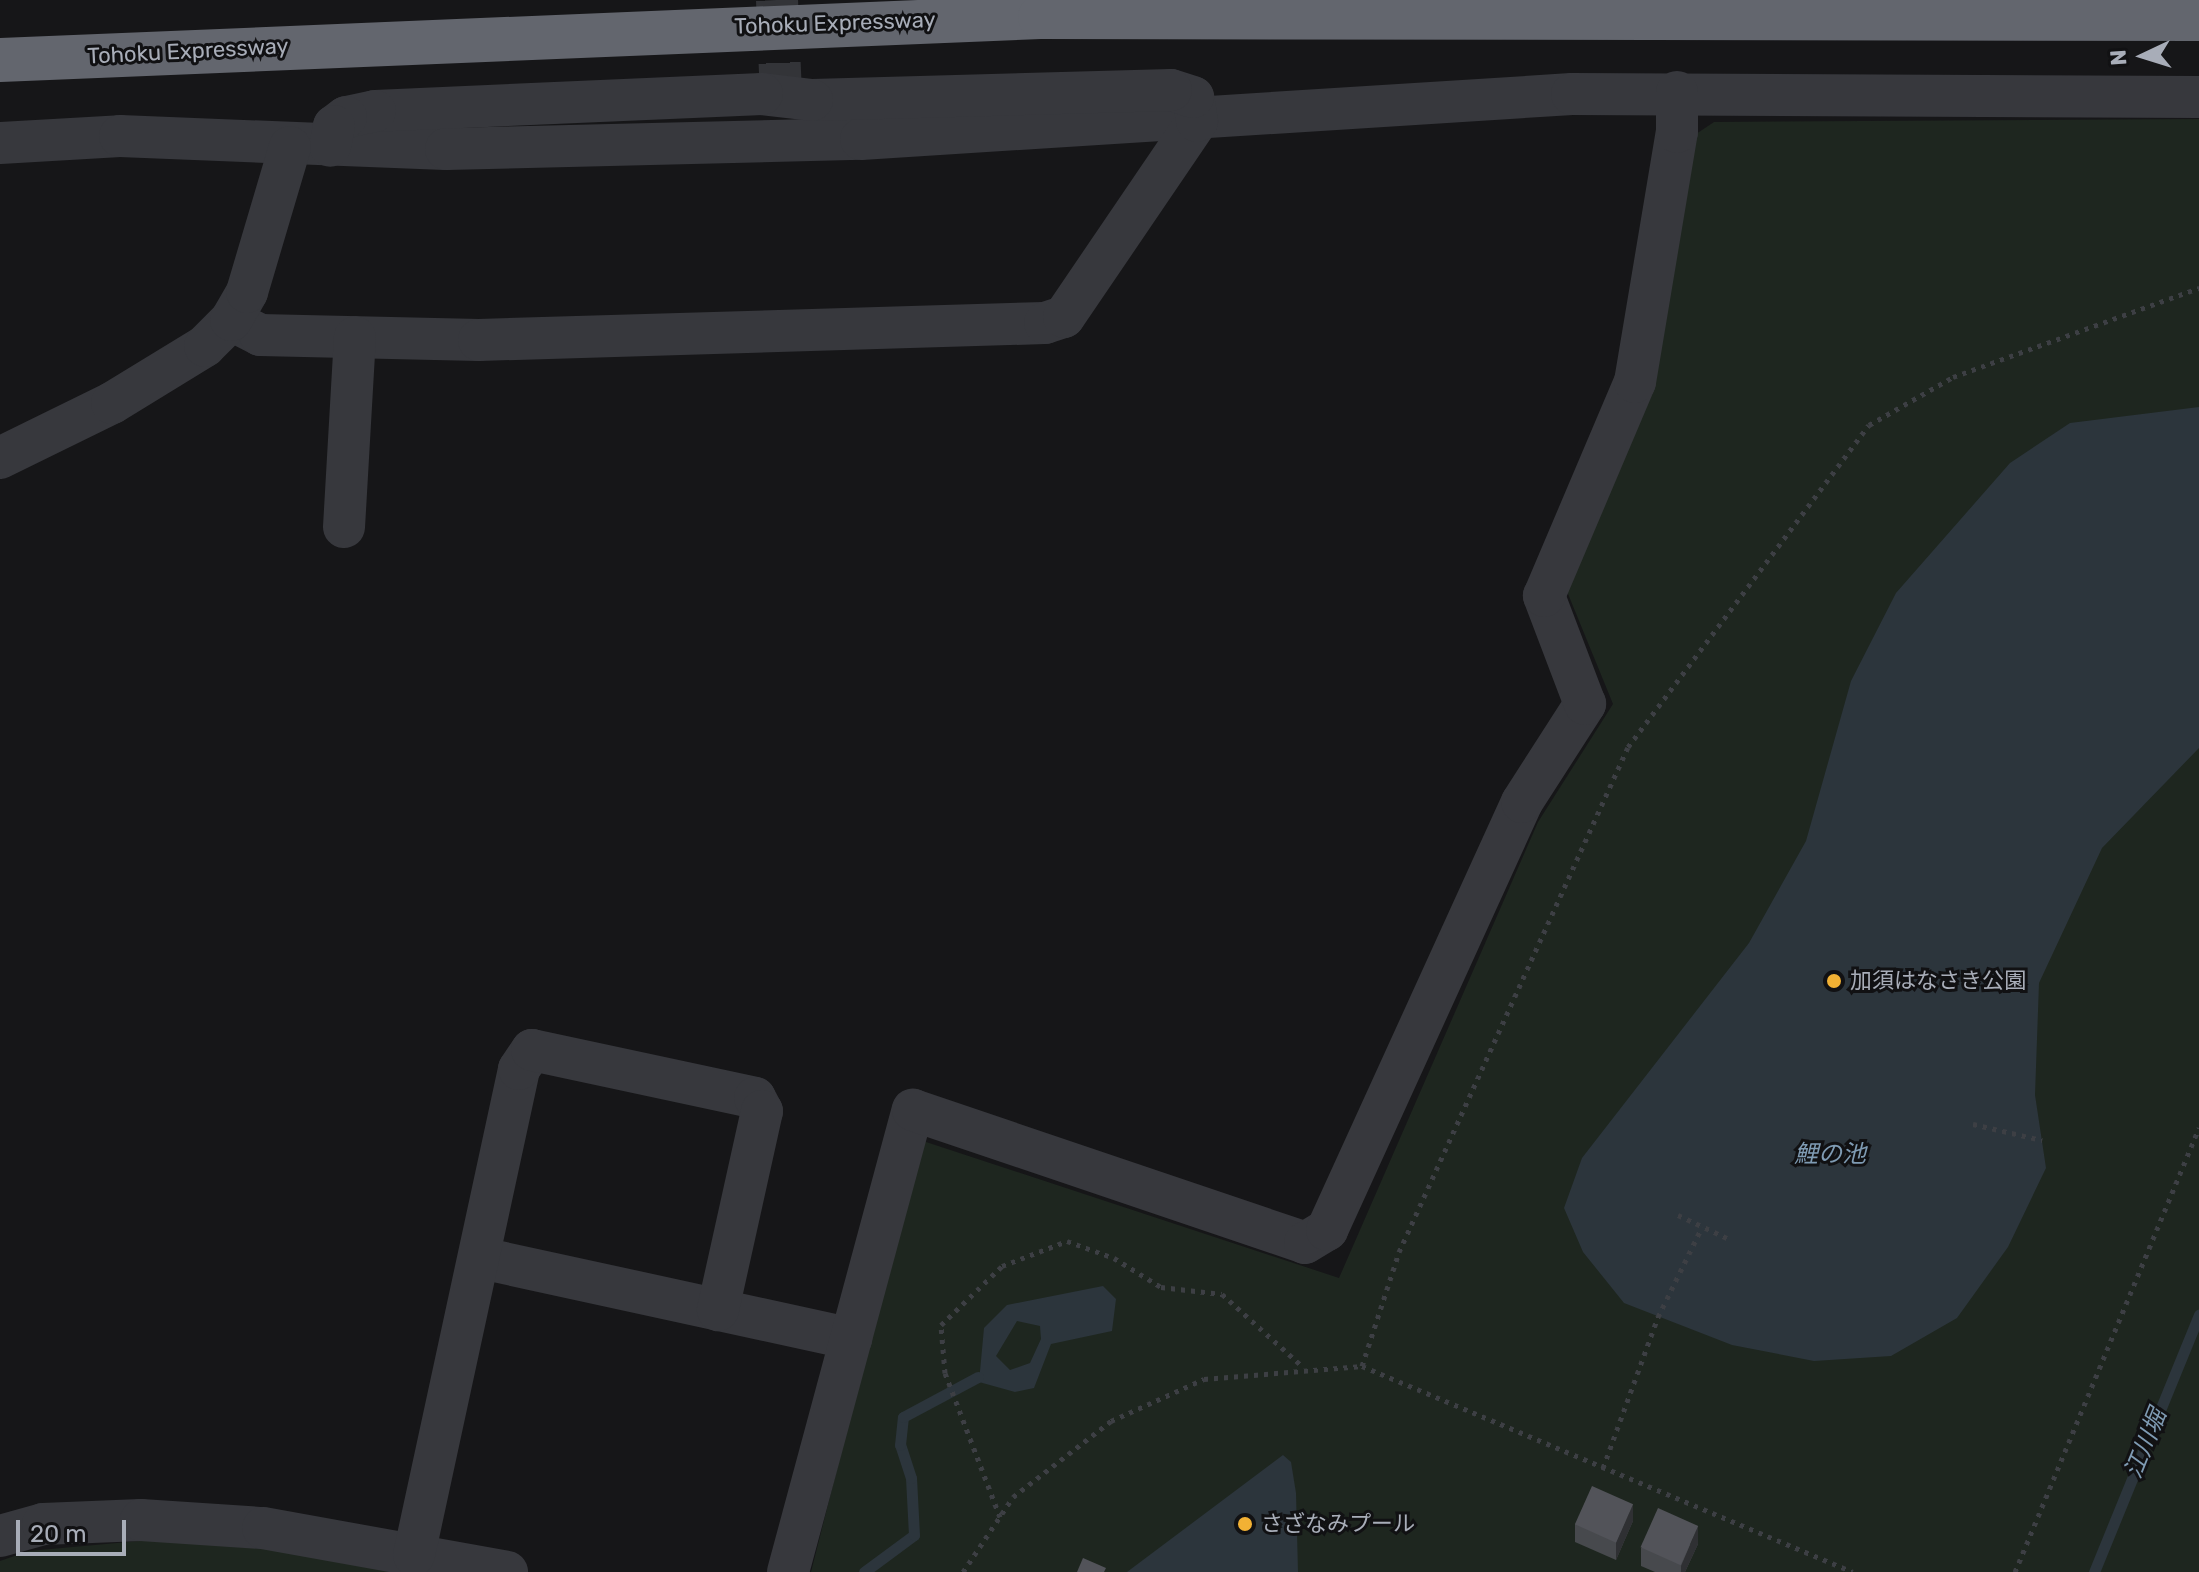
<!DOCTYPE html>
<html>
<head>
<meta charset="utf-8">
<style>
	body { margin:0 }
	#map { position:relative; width:2199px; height:1572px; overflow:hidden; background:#161618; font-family:Rubik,"Noto Sans JP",sans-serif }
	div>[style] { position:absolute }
	.green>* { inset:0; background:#1e261f }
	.water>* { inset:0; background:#2c353c }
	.stream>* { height:11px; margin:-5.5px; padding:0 5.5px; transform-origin:5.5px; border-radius:5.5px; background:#2c353c }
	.minor-tunnel>* { height:42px; margin-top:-21px; transform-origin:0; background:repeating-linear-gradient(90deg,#333438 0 42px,transparent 0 63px) }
	.path>* { height:5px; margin-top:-2.5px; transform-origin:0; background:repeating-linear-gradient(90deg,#3d3f44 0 4px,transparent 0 10px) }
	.minor>* { height:42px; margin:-21px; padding:0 21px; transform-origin:21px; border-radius:21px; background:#37383d }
	.highway>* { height:44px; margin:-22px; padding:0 22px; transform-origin:22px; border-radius:22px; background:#63666e }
	.wall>* { inset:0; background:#47494d }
	.shaded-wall>* { inset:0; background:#2f3033 }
	.building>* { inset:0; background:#525359; transform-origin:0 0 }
	.dots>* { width:22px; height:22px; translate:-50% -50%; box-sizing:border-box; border:4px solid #111113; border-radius:50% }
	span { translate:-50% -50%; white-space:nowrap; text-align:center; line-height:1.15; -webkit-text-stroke:6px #111113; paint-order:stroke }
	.street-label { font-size:22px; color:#a8adb8 }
	.poi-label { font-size:22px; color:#a8adb8 }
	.left { translate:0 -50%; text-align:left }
	.water-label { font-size:24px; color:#7f9bb3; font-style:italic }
	.north { position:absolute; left:2103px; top:16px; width:80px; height:80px; -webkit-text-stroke:6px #111113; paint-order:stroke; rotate:266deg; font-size:22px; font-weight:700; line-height:32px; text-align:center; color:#a8adb8 }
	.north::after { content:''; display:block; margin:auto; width:28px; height:36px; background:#a8adb8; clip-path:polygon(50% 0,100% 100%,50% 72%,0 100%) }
	.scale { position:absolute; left:16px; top:1520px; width:110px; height:36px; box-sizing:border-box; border:4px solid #a8adb8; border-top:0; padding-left:10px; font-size:24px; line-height:28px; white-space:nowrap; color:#a8adb8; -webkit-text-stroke:6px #111113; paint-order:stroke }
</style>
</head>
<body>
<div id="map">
	<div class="green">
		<div style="clip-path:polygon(2199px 119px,2199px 1572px,811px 1572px,920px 1140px,1339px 1278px,1538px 822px,1613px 704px,1566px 589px,1693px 136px,1714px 122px)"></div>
		<div style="clip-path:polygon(150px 1540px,250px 1540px,401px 1572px,0 1572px,0 1561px,29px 1551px)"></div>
	</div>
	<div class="water">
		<div style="clip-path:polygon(2199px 407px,2199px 748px,2102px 848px,2039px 983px,2035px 1095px,2046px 1168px,2008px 1247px,1957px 1318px,1891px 1356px,1814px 1361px,1732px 1345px,1624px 1303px,1583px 1252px,1564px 1208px,1582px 1158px,1749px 943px,1806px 841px,1851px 681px,1896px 593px,2010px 463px,2070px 423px)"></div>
		<div style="clip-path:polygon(evenodd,1103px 1286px,1116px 1299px,1112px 1331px,1051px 1344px,1034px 1388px,1015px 1392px,979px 1382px,984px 1328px,1007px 1305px,1103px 1286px,1017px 1321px,1040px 1326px,1041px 1339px,1030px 1363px,1010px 1370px,996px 1356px,1017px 1321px)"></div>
		<div style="clip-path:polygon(1283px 1455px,1291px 1462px,1296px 1493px,1298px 1572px,1127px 1572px)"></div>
	</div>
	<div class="stream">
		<div style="left:864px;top:1572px;width:62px;rotate:-36.5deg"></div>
		<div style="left:914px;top:1535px;width:57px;rotate:-93deg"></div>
		<div style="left:911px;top:1478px;width:35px;rotate:-108deg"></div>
		<div style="left:900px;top:1445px;width:28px;rotate:-84deg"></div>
		<div style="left:903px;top:1417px;width:85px;rotate:-28.1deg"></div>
		<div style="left:2094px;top:1572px;width:278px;rotate:-67.8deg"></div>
	</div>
	<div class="minor-tunnel">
		<div style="left:777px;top:0;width:95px;rotate:87.6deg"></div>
	</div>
	<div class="path">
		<div style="left:1973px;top:1124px;width:71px;rotate:13.1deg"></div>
		<div style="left:1678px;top:1215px;width:54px;rotate:25.1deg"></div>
		<div style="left:1362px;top:1366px;width:120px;rotate:-72deg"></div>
		<div style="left:1399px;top:1252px;width:554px;rotate:-65.61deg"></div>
		<div style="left:1628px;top:747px;width:402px;rotate:-53.2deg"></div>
		<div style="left:1869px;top:425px;width:97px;rotate:-29.7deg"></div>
		<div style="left:1953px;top:377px;width:262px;rotate:-19.9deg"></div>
		<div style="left:1603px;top:1468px;width:161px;rotate:-70deg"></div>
		<div style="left:1658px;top:1317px;width:100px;rotate:-63.9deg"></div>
		<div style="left:1000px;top:1517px;width:154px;rotate:-110.9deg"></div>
		<div style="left:945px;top:1373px;width:48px;rotate:-94.8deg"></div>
		<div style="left:941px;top:1325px;width:85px;rotate:-44deg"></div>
		<div style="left:1002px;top:1266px;width:70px;rotate:-21deg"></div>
		<div style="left:1067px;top:1241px;width:50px;rotate:19.9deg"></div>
		<div style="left:1114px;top:1258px;width:55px;rotate:31.7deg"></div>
		<div style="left:1161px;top:1287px;width:61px;rotate:6.5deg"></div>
		<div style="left:1222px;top:1294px;width:108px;rotate:42deg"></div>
		<div style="left:963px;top:1572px;width:90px;rotate:-56.3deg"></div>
		<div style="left:1013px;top:1497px;width:124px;rotate:-37.8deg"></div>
		<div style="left:1111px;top:1421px;width:102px;rotate:-24.3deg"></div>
		<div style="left:1204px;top:1379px;width:159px;rotate:-4.7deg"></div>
		<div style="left:1362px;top:1366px;width:532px;rotate:22.76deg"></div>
		<div style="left:2015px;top:1572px;width:481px;rotate:-67.5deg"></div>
	</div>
	<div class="minor">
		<div style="left:0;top:143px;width:120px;rotate:-3.3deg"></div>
		<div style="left:120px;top:136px;width:326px;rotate:2.3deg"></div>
		<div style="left:446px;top:149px;width:415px;rotate:-1.4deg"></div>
		<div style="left:861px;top:139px;width:712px;rotate:-3.62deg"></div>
		<div style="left:1572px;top:94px;width:627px;rotate:0.27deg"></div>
		<div style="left:231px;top:320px;width:33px;rotate:27deg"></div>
		<div style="left:260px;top:335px;width:219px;rotate:1.3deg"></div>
		<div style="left:479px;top:340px;width:566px;rotate:-1.72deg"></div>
		<div style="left:1045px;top:323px;width:20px;rotate:-18deg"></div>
		<div style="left:1064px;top:317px;width:237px;rotate:-55.8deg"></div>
		<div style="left:1197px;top:121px;width:24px;rotate:-99deg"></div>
		<div style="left:1193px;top:97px;width:23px;rotate:-162deg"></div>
		<div style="left:1171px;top:90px;width:359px;rotate:178.4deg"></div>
		<div style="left:812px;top:100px;width:50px;rotate:-173.2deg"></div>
		<div style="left:762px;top:94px;width:387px;rotate:177.5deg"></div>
		<div style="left:375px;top:111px;width:30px;rotate:168deg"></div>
		<div style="left:346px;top:117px;width:15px;rotate:143deg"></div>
		<div style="left:334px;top:126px;width:20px;rotate:101deg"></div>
		<div style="left:0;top:458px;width:125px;rotate:-26.2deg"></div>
		<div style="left:112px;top:403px;width:109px;rotate:-31.5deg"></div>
		<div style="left:205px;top:346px;width:37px;rotate:-45deg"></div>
		<div style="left:231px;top:320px;width:32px;rotate:-60deg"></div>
		<div style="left:247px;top:292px;width:151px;rotate:-73.5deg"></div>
		<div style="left:344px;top:527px;width:190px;rotate:-86.7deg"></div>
		<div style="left:481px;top:1258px;width:379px;rotate:12.3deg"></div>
		<div style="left:0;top:1536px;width:45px;rotate:-15.6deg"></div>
		<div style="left:43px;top:1524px;width:98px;rotate:-2.3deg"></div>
		<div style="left:141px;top:1520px;width:122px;rotate:3.8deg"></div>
		<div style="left:263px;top:1528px;width:248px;rotate:10.2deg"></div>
		<div style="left:414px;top:1555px;width:497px;rotate:-77.8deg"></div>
		<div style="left:519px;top:1069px;width:23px;rotate:-56deg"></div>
		<div style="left:532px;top:1050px;width:228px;rotate:12.1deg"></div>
		<div style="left:755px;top:1098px;width:15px;rotate:62deg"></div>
		<div style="left:762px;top:1111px;width:204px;rotate:102.5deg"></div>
		<div style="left:788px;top:1572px;width:479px;rotate:-74.9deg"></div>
		<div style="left:913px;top:1110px;width:414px;rotate:18.7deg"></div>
		<div style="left:1305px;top:1243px;width:26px;rotate:-31deg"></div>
		<div style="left:1327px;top:1230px;width:470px;rotate:-65.5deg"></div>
		<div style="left:1522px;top:802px;width:117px;rotate:-57.3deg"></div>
		<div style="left:1585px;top:704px;width:116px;rotate:-110.8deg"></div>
		<div style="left:1544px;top:596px;width:233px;rotate:-67deg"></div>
		<div style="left:1635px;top:382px;width:254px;rotate:-80.5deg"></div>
		<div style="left:1677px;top:132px;width:40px;rotate:-90deg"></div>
	</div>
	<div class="highway">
		<div style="left:0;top:60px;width:1041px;rotate:-2.37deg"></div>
		<div style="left:1040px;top:17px;width:1159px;rotate:0.1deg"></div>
	</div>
	<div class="wall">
		<div style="clip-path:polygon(1633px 1521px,1616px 1560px,1575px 1542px,1575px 1524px)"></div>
		<div style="clip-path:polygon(1698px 1544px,1685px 1572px,1655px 1572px,1641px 1566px,1641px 1548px)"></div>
	</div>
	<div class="shaded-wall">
		<div style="clip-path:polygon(1633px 1504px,1633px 1521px,1616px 1560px,1616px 1542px)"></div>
		<div style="clip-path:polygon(1698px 1526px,1698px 1544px,1685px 1572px,1681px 1572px,1681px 1566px)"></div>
	</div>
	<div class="building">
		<div style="left:1592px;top:1486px;width:45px;height:42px;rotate:24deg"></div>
		<div style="left:1658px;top:1508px;width:44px;height:43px;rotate:24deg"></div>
		<div style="clip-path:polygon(1083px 1558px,1106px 1568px,1104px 1572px,1077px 1572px)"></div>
	</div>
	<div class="dots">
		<div style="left:1834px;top:981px;background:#f2b134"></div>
		<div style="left:1245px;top:1524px;background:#f2b134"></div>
	</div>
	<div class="street-label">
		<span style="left:835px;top:23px;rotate:-2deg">Tohoku Expressway</span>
		<span style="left:188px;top:51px;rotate:-3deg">Tohoku Expressway</span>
	</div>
	<div class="poi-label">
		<span class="left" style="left:1850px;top:981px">加須はなさき公園</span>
		<span class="left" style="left:1261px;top:1524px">さざなみプール</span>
	</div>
	<div class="water-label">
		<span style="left:1830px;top:1155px">鯉の池</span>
		<span style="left:2146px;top:1444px;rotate:-68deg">江川堀</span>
	</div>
	<div class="north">N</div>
	<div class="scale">20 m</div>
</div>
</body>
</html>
